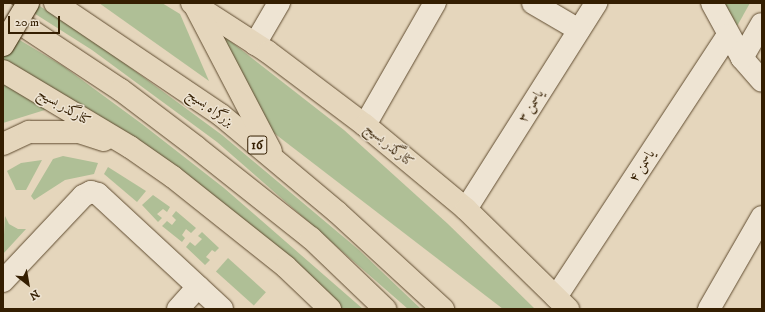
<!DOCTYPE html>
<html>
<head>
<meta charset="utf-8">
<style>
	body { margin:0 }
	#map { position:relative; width:765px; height:312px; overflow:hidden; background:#e5d6bc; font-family:"IM FELL DW Pica",Amiri,serif }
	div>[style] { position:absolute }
	.green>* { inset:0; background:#afbf96; transform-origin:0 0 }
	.roads { filter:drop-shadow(0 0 1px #604c30) drop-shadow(0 0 1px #604c30) }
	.minor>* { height:22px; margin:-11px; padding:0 11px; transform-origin:11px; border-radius:11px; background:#eee4d3 }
	.major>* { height:22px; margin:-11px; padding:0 11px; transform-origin:11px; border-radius:11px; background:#e5d6bc }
	.highway>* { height:22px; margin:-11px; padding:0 11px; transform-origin:11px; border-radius:11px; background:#e5d6bc }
	.bridges { filter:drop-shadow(0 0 1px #341e01) drop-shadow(0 0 1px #341e01) }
	.major-bridge>* { height:22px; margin:-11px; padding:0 11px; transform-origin:11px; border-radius:11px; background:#e5d6bc }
	span { translate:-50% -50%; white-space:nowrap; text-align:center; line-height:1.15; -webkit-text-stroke:3px #eee4d3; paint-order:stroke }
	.shield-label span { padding:1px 3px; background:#eee4d3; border:1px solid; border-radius:3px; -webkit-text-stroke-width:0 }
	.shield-label { font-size:13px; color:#341e01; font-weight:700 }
	.street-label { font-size:14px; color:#341e01 }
	.frame { position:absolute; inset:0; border:4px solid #341e01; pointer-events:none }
	.north { position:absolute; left:8px; top:264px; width:40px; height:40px; -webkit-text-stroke:3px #eee4d3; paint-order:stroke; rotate:149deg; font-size:11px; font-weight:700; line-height:16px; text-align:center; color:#341e01 }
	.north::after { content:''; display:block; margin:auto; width:14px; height:18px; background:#341e01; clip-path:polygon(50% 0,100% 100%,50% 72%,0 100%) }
	.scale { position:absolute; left:8px; top:16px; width:52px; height:18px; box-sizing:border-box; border:2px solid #341e01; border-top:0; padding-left:5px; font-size:12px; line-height:14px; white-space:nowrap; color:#341e01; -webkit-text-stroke:3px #eee4d3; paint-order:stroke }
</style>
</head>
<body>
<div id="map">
	<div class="green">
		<div style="clip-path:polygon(18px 3px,35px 3px,97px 43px,222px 135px,359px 250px,421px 309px,408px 309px,217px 142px,92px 50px)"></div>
		<div style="clip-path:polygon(99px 3px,162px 3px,180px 14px,209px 81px)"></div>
		<div style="clip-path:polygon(722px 3px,750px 3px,736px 28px)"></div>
		<div style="clip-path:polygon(3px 30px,63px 66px,142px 124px,224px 188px,363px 309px,342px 309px,300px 269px,187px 174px,3px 61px)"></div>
		<div style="clip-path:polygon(216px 30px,344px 130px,448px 224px,535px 309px,503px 309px,270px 130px)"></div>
		<div style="clip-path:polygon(3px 83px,48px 109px,3px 123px)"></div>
		<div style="clip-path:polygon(63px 156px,98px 163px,94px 174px,65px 180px,34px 200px,31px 196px,53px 159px)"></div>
		<div style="clip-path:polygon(42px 160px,26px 190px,16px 190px,7px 171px,21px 163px)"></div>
		<div style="clip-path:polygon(108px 167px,146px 191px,137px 202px,104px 174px)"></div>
		<div style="clip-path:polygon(153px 195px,170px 207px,167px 212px,163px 209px,157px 214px,162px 218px,158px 222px,142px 205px)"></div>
		<div style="clip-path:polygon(176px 211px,196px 228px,191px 233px,186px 229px,182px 235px,185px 238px,182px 242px,162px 226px,167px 221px,172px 225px,176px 220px,172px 216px)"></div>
		<div style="clip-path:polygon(5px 216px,9px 224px,18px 229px,26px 229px,3px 254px)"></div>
		<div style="clip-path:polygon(202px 232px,219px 248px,215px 252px,212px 250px,206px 257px,210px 260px,205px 265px,186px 247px,190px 242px,195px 246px,202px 239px,198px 236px)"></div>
		<div style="left:228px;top:258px;width:51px;height:18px;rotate:42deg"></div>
	</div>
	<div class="roads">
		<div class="minor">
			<div style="left:533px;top:3px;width:53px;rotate:30.4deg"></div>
			<div style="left:712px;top:3px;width:63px;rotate:61.4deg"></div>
			<div style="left:742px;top:58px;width:30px;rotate:49deg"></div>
			<div style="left:255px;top:44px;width:48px;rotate:-59.7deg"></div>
			<div style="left:742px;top:58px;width:39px;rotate:-60deg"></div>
			<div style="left:365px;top:125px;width:141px;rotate:-60.2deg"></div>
			<div style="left:466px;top:209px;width:244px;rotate:-57.7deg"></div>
			<div style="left:3px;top:281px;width:117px;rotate:-46.7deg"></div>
			<div style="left:83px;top:196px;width:9px;rotate:-27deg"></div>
			<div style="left:91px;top:192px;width:7px;rotate:16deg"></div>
			<div style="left:98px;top:194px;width:169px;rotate:42.8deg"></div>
			<div style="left:556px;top:297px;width:313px;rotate:-56.7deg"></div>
			<div style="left:178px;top:309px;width:30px;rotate:-48deg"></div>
			<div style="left:709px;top:309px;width:106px;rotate:-60.1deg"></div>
		</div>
		<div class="major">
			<div style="left:192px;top:3px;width:90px;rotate:32.8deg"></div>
			<div style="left:268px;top:52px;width:121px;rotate:37deg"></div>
			<div style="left:365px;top:125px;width:131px;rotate:39.7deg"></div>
			<div style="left:466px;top:209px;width:143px;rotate:44.4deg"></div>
			<div style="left:3px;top:71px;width:148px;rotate:30.9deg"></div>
			<div style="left:130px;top:147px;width:52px;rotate:34.9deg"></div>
			<div style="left:173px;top:177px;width:144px;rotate:38.5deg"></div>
			<div style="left:286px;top:267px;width:61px;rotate:43.7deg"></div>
			<div style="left:3px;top:144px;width:29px;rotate:-25deg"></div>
			<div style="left:29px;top:132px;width:50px"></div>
			<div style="left:79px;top:132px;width:26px;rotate:18deg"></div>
		</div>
		<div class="highway">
			<div style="left:55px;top:3px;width:200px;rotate:34deg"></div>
			<div style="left:221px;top:115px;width:151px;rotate:39.9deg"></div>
			<div style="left:337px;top:212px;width:144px;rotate:42.5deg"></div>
			<div style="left:194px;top:4px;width:166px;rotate:62.4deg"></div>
			<div style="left:3px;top:12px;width:141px;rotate:33.5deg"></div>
			<div style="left:121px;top:90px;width:94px;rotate:37.2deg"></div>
			<div style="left:196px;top:147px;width:147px;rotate:38.4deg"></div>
			<div style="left:311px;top:238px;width:103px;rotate:43.8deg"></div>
		</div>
	</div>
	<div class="bridges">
		<div class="major-bridge">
			<div style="left:3px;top:45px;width:49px;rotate:-59.2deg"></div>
		</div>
	</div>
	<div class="shield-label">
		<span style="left:257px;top:145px">16</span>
	</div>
	<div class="street-label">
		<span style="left:531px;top:106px;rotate:-58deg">یاسمن ۳</span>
		<span style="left:64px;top:107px;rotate:31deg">کنارگذر بسیج</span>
		<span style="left:210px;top:108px;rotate:36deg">بزرگراه بسیج</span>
		<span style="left:389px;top:145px;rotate:40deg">کنارگذر بسیج</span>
		<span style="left:642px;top:166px;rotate:-57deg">یاسمن ۴</span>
	</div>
	<div class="frame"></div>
	<div class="north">N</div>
	<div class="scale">20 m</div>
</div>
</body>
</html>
